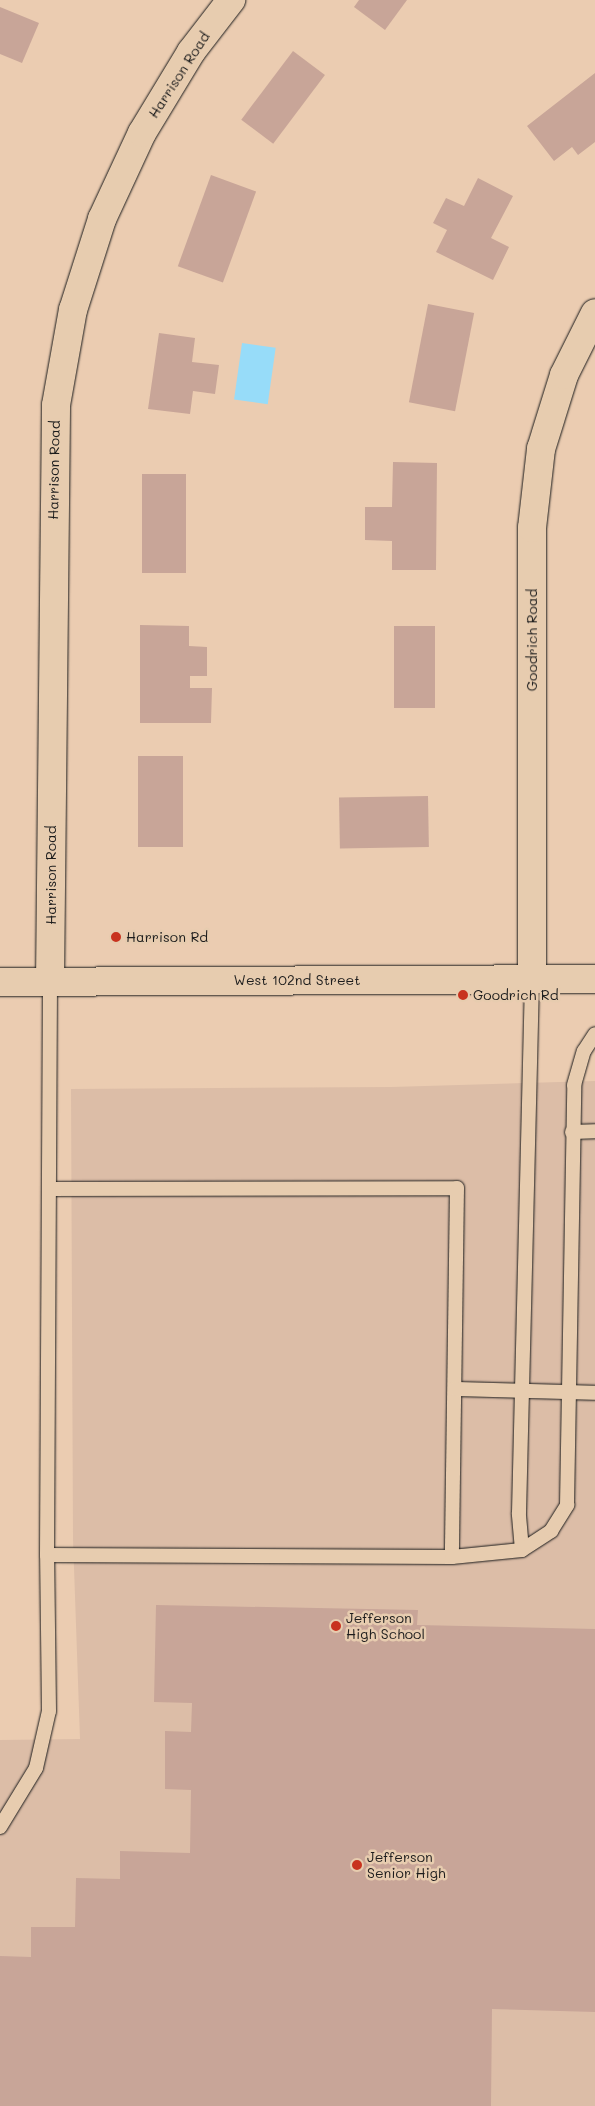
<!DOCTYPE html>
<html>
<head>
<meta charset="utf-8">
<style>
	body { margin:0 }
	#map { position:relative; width:595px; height:2106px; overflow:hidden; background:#ebccb1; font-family:Mali,sans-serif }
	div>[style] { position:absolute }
	.built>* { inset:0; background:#dcbda7 }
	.water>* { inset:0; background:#97dcf9; transform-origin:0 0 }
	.building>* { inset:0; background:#c8a598; transform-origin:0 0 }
	.roads { filter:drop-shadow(0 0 1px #1c1c1c) drop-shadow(0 0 1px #1c1c1c) }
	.service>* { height:14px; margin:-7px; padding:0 7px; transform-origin:7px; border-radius:7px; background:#e7ccaf }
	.minor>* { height:28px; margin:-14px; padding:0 14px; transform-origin:14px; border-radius:14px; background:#e7ccaf }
	.tertiary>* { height:28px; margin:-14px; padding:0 14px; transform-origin:14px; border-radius:14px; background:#e7ccaf }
	.dots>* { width:14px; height:14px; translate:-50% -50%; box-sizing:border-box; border:2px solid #e7ccaf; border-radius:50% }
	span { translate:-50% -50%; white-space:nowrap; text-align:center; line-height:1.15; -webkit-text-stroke:5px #e7ccaf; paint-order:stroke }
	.street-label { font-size:14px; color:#1c1c1c }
	.poi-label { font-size:14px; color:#1c1c1c }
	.left { translate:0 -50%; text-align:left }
</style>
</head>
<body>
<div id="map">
	<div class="built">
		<div style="clip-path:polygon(595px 1081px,595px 2106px,0 2106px,0 1740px,80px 1739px,73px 1539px,71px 1089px,391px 1087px)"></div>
	</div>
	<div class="water">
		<div style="left:242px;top:343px;width:34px;height:57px;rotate:8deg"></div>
	</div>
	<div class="building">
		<div style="clip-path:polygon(359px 0,407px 0,385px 30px,354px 7px)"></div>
		<div style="clip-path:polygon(0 7px,39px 23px,22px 63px,0 54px)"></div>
		<div style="left:293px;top:51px;width:40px;height:86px;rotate:37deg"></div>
		<div style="clip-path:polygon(595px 73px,595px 142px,578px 155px,572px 147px,554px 161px,527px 126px)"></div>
		<div style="left:211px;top:175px;width:48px;height:97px;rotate:20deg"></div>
		<div style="clip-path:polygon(478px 178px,513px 196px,491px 238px,509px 247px,493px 280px,436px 252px,447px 230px,433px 223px,446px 198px,464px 206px)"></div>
		<div style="left:428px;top:304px;width:47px;height:100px;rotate:11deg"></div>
		<div style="clip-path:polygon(159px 333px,195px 338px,192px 362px,219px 365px,215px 394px,193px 391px,190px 414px,148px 409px)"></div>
		<div style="clip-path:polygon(393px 462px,437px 463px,436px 570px,392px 570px,392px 541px,365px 540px,365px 507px,392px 507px)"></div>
		<div style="left:142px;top:474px;width:44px;height:99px"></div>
		<div style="clip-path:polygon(140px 625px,189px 626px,189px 646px,207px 647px,207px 676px,190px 676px,190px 688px,212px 688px,211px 723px,140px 723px)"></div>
		<div style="left:394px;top:626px;width:41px;height:82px"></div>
		<div style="left:138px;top:756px;width:45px;height:91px"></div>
		<div style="left:428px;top:796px;width:51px;height:89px;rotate:89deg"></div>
		<div style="clip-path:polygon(156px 1605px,418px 1610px,417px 1625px,595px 1629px,595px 2012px,492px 2009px,491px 2106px,0 2106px,0 1956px,31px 1957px,31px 1927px,75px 1927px,76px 1878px,120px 1879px,120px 1851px,190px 1853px,191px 1790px,165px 1789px,165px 1731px,191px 1732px,192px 1703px,154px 1702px)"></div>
	</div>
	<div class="roads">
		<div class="service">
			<div style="left:572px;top:1132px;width:23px;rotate:-2deg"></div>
			<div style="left:50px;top:1189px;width:407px;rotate:-0.1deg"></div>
			<div style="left:457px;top:1188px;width:369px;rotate:90.8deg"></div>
			<div style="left:455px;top:1389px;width:140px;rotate:1.6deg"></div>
			<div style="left:522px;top:1550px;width:37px;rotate:-95deg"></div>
			<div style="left:519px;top:1513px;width:123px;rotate:-88.6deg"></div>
			<div style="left:522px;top:1390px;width:411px;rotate:-88.6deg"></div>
			<div style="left:47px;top:1555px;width:405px;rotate:0.3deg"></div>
			<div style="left:452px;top:1557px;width:70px;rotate:-5.7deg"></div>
			<div style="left:522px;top:1550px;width:35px;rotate:-33deg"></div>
			<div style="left:551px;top:1531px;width:31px;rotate:-58deg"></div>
			<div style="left:567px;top:1505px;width:420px;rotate:-89deg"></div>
			<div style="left:574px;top:1085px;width:35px;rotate:-74deg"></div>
			<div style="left:584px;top:1051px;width:20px;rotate:-57deg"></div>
			<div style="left:0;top:1827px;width:69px;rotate:-58.6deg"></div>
			<div style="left:36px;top:1768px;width:58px;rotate:-77.2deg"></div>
			<div style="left:49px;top:1711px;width:156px;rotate:-90.7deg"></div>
			<div style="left:47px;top:1555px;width:573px;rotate:-89.7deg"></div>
		</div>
		<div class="minor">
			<div style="left:532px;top:979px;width:451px;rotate:-90deg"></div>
			<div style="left:532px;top:528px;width:80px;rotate:-83.5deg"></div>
			<div style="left:541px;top:449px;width:77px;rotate:-72.7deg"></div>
			<div style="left:564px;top:375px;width:69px;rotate:-63.4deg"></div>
			<div style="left:50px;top:982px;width:577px;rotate:-89.4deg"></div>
			<div style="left:56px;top:405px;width:97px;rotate:-79.9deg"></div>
			<div style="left:73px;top:310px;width:96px;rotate:-72.3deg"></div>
			<div style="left:102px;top:219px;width:95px;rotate:-65.1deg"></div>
			<div style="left:142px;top:133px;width:95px;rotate:-58.8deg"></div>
			<div style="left:191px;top:52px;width:66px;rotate:-52.4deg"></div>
		</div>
		<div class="tertiary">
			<div style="left:0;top:982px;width:595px;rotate:-0.29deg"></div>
		</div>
	</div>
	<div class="dots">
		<div style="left:116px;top:937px;background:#c8321e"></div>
		<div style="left:463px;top:995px;background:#c8321e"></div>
		<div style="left:336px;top:1626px;background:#c8321e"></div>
		<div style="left:357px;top:1865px;background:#c8321e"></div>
	</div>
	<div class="street-label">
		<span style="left:179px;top:75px;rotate:-57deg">Harrison Road</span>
		<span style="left:54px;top:470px;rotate:-89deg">Harrison Road</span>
		<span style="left:532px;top:640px;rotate:-90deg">Goodrich Road</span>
		<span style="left:51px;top:875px;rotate:-90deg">Harrison Road</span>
		<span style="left:297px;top:980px">West 102nd Street</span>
	</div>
	<div class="poi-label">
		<span class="left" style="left:126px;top:937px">Harrison Rd</span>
		<span class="left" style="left:473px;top:995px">Goodrich Rd</span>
		<span class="left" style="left:346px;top:1626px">Jefferson<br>High School</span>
		<span class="left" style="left:367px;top:1865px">Jefferson<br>Senior High</span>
	</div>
</div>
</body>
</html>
